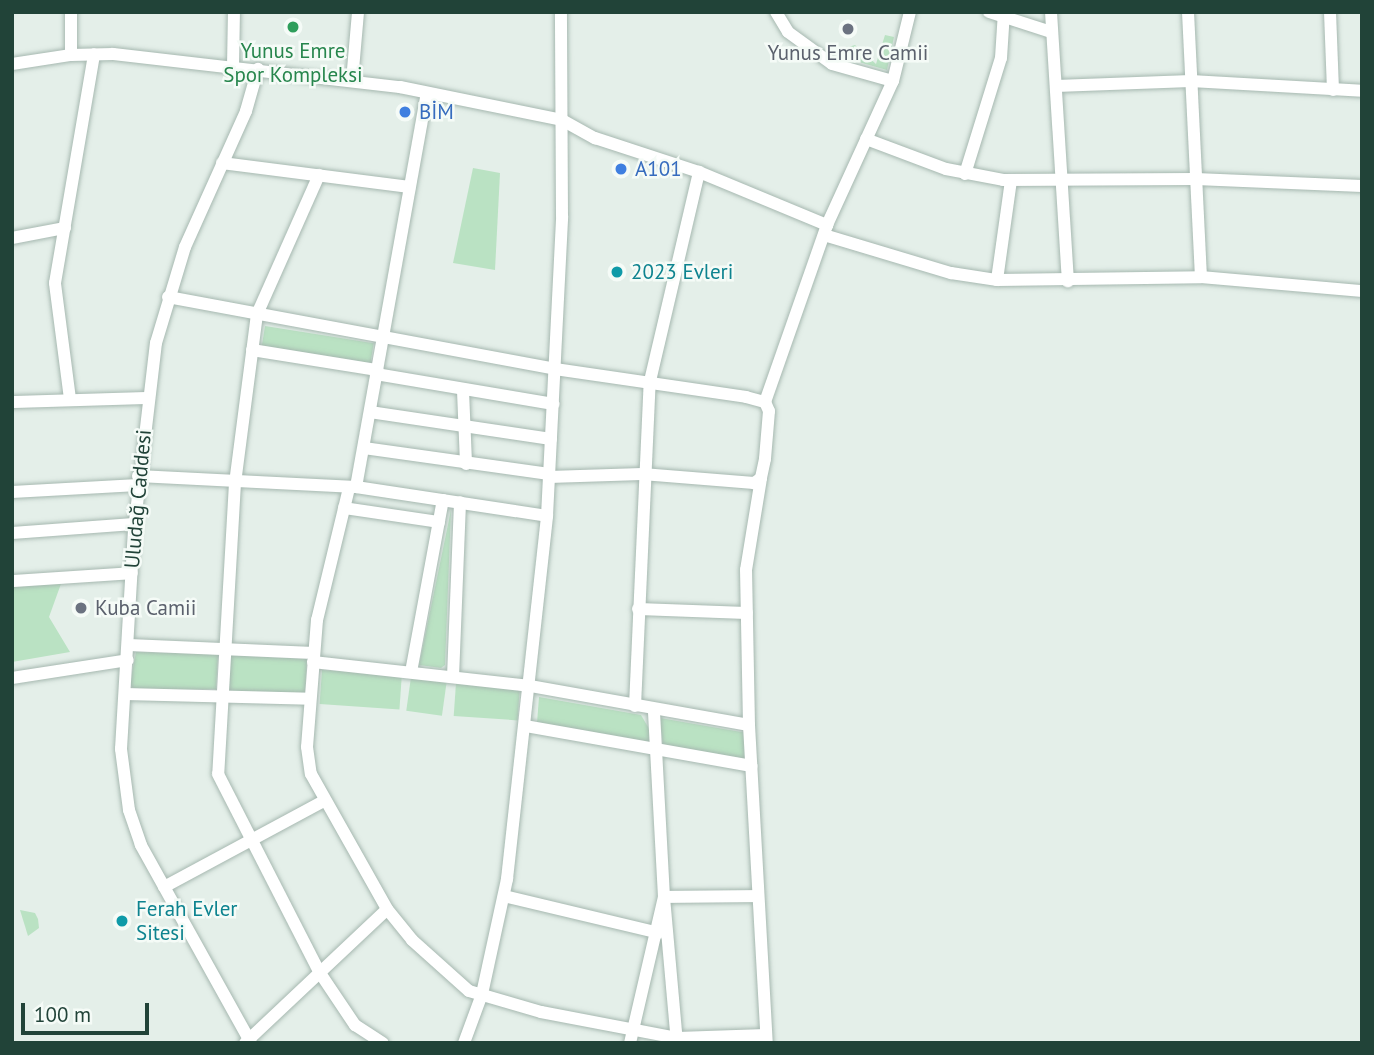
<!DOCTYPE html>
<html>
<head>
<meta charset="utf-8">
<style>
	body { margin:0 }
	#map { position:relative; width:1374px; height:1055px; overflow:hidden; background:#e4efe9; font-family:"PT Sans",sans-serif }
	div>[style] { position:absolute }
	.green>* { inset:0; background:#bae2c3; transform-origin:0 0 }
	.roads { filter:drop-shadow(0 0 2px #a6b8b0) drop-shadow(0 0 2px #a6b8b0) }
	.minor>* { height:12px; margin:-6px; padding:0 6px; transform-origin:6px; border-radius:6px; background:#fff }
	.dots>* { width:19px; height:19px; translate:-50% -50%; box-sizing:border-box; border:4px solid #f5fbf7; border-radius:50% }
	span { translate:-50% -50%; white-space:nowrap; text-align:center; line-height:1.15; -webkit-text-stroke:5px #f5fbf7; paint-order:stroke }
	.leisure-label { font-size:21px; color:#27864d }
	.worship-label { font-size:21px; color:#5b616d }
	.left { translate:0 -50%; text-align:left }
	.shop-label { font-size:21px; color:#366cbe }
	.culture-label { font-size:21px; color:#0d838f }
	.street-label { font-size:21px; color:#214338 }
	.frame { position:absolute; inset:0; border:14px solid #214338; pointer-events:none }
	.scale { position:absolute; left:21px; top:1003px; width:128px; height:32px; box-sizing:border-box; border:4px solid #214338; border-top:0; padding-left:9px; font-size:21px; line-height:24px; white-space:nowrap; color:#214338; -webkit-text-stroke:5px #f5fbf7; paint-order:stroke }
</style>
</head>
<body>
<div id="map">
	<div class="green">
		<div style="clip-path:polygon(885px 35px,894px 37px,887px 70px,841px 57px,845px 48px,855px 45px,876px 64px)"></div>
		<div style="clip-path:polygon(473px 168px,500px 173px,495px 270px,453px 263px)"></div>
		<div style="left:265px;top:326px;width:110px;height:20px;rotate:9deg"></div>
		<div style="clip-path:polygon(451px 510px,445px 665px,441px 668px,419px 665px)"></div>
		<div style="clip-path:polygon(62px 581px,49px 617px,70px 652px,12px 662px,12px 585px)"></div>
		<div style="clip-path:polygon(136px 652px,218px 654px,216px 689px,135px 691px,130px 684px)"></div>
		<div style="left:230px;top:655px;width:77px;height:36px;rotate:3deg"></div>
		<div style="left:322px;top:670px;width:80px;height:34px;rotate:4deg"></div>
		<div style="left:411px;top:677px;width:36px;height:34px;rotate:8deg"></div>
		<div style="left:456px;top:683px;width:64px;height:33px;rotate:4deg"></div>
		<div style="clip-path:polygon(539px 697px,641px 715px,651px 732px,650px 743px,537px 723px)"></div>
		<div style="clip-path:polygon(660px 718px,747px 733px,747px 760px,663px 746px)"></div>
		<div style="clip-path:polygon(20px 910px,35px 913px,38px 919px,39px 928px,28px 936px)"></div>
	</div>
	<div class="roads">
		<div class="minor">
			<div style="left:776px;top:12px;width:23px;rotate:59deg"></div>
			<div style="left:788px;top:32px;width:54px;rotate:36deg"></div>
			<div style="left:832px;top:64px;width:63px;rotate:15.6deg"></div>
			<div style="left:989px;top:12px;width:65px;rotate:17.9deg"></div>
			<div style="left:1051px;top:12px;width:270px;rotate:86.4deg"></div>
			<div style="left:1188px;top:12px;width:265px;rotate:87.2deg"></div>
			<div style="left:1330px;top:12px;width:78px;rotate:87.8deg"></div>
			<div style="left:71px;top:55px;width:43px;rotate:-90deg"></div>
			<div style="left:12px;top:64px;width:60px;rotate:-8.7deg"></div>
			<div style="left:71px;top:55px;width:42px;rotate:-1.4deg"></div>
			<div style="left:113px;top:54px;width:289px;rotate:6.6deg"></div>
			<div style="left:400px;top:87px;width:165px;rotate:11.5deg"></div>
			<div style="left:562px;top:120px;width:38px;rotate:29deg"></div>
			<div style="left:595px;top:138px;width:109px;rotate:18.1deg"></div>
			<div style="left:699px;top:172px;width:139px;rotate:22.5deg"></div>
			<div style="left:233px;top:67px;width:55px;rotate:-89deg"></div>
			<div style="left:352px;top:81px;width:69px;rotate:-85deg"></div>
			<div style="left:1056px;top:86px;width:135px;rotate:-2.1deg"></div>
			<div style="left:1191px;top:81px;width:171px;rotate:3.3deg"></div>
			<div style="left:866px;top:139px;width:85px;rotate:20.6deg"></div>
			<div style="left:946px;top:169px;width:58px;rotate:10.9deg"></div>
			<div style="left:1003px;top:180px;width:193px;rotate:-0.3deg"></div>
			<div style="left:1196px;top:179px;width:166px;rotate:2.4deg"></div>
			<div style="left:222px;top:163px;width:189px;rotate:7.3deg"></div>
			<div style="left:965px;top:174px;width:121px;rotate:-72.8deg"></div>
			<div style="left:1001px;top:58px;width:46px;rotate:-86.3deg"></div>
			<div style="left:319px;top:175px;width:152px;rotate:114deg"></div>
			<div style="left:257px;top:314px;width:170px;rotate:97.4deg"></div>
			<div style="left:235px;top:483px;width:291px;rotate:93.3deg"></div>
			<div style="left:218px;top:774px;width:224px;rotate:62.9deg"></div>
			<div style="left:320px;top:973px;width:63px;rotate:56.1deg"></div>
			<div style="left:355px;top:1025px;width:33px;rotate:33deg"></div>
			<div style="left:824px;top:235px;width:133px;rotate:16.7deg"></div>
			<div style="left:951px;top:273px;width:47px;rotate:8.7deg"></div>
			<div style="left:997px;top:280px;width:204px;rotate:-0.8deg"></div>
			<div style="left:1201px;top:277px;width:162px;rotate:5deg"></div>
			<div style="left:12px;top:238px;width:54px;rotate:-10.7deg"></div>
			<div style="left:997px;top:280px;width:100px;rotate:-82deg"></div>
			<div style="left:168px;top:297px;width:394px;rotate:10.5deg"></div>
			<div style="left:555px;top:369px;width:193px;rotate:8.3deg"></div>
			<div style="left:746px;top:397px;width:20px;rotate:15deg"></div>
			<div style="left:765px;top:402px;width:10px;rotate:66deg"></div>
			<div style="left:769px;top:411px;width:48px;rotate:94.8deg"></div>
			<div style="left:765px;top:459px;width:19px;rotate:102deg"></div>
			<div style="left:761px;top:478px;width:9px;rotate:144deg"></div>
			<div style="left:754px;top:483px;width:112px;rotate:-175.4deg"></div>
			<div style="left:642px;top:474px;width:93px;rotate:178.2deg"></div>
			<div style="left:252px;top:350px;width:127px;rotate:9.1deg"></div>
			<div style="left:376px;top:374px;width:180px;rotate:9.6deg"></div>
			<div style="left:463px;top:391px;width:73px;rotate:87.6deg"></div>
			<div style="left:70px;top:399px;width:117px;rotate:-97.4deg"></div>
			<div style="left:55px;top:283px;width:232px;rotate:-80.3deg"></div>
			<div style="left:12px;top:402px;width:136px;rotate:-1.7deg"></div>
			<div style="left:765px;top:402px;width:188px;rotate:-70.7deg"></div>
			<div style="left:827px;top:225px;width:158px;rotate:-65.4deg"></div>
			<div style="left:893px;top:81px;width:71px;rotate:-76.2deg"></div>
			<div style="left:370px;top:412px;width:183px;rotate:8.5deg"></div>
			<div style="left:364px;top:448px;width:187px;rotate:8deg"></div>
			<div style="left:138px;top:476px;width:218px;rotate:2.9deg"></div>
			<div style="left:356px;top:487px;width:193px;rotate:8.6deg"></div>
			<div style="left:356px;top:487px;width:400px;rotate:-79.8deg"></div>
			<div style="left:349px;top:488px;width:136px;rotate:103.6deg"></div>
			<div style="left:317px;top:620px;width:127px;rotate:94.5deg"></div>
			<div style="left:307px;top:747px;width:27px;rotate:82deg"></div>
			<div style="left:311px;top:774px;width:155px;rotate:60.6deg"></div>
			<div style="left:387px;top:909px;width:40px;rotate:51deg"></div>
			<div style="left:412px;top:940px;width:76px;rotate:41.8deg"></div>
			<div style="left:469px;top:991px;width:75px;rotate:16.3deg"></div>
			<div style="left:541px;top:1012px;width:138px;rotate:10.8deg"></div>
			<div style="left:677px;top:1038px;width:89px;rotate:-1.9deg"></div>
			<div style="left:12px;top:492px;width:126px;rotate:-3.2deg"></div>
			<div style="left:344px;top:508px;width:96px;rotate:8.4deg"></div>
			<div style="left:12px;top:533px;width:122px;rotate:-4.2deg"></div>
			<div style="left:12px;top:581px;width:120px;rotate:-3.8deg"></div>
			<div style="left:638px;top:609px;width:109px;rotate:2.1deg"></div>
			<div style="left:129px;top:645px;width:185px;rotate:2.5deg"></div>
			<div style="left:313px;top:662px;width:218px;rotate:6.3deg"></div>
			<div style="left:530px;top:686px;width:222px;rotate:10.1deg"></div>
			<div style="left:749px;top:725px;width:155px;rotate:-91.1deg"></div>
			<div style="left:746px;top:570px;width:93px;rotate:-80.7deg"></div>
			<div style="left:411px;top:672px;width:175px;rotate:-79.5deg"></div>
			<div style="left:453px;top:677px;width:175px;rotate:-87.7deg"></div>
			<div style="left:12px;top:678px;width:117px;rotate:-8.8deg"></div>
			<div style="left:125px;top:694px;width:185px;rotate:1.5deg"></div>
			<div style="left:635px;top:706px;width:325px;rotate:-87.4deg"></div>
			<div style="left:650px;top:381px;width:215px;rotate:-76.8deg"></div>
			<div style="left:749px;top:725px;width:318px;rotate:86.8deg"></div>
			<div style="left:525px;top:726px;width:230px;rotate:10deg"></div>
			<div style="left:164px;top:887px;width:182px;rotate:-28.3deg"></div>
			<div style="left:504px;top:896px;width:159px;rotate:13.4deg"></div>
			<div style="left:245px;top:1043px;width:195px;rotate:-43.3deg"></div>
			<div style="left:251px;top:1043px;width:227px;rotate:-119.1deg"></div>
			<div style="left:141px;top:845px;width:37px;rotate:-109deg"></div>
			<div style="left:129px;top:810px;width:62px;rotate:-97.5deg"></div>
			<div style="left:121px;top:749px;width:219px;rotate:-86.6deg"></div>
			<div style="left:134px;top:530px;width:188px;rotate:-83.3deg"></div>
			<div style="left:156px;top:343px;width:100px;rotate:-73.2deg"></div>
			<div style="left:185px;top:247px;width:149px;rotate:-65.8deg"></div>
			<div style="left:246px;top:111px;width:44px;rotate:-74.1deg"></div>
			<div style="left:464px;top:1043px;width:52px;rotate:-69.8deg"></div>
			<div style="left:482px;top:994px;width:118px;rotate:-77.7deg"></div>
			<div style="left:507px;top:879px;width:365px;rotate:-83.7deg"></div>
			<div style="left:547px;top:516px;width:300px;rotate:-87.1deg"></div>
			<div style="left:562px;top:216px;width:204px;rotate:-90.3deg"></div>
			<div style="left:630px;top:1043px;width:150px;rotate:-76.9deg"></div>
			<div style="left:664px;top:897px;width:186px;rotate:-93.1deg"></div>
			<div style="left:677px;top:1043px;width:147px;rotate:-95.1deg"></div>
			<div style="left:664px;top:897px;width:94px;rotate:-0.6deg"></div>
		</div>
	</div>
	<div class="dots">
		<div style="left:293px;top:27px;background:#2e9e5b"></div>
		<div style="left:848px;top:29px;background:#6b7280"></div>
		<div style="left:405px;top:112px;background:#3f7fe0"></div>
		<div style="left:621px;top:169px;background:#3f7fe0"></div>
		<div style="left:617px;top:272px;background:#0f9aa8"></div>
		<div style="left:81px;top:608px;background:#6b7280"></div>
		<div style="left:122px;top:921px;background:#0f9aa8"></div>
	</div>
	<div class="leisure-label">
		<span style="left:293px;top:63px">Yunus Emre<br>Spor Kompleksi</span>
	</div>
	<div class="worship-label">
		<span style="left:848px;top:53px">Yunus Emre Camii</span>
		<span class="left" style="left:95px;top:608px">Kuba Camii</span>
	</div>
	<div class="shop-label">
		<span class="left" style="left:419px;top:112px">BİM</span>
		<span class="left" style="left:635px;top:169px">A101</span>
	</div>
	<div class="culture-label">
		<span class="left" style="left:631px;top:272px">2023 Evleri</span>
		<span class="left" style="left:136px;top:921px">Ferah Evler<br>Sitesi</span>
	</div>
	<div class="street-label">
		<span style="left:138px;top:499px;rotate:-85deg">Uludağ Caddesi</span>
	</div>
	<div class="frame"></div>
	<div class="scale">100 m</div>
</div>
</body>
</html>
